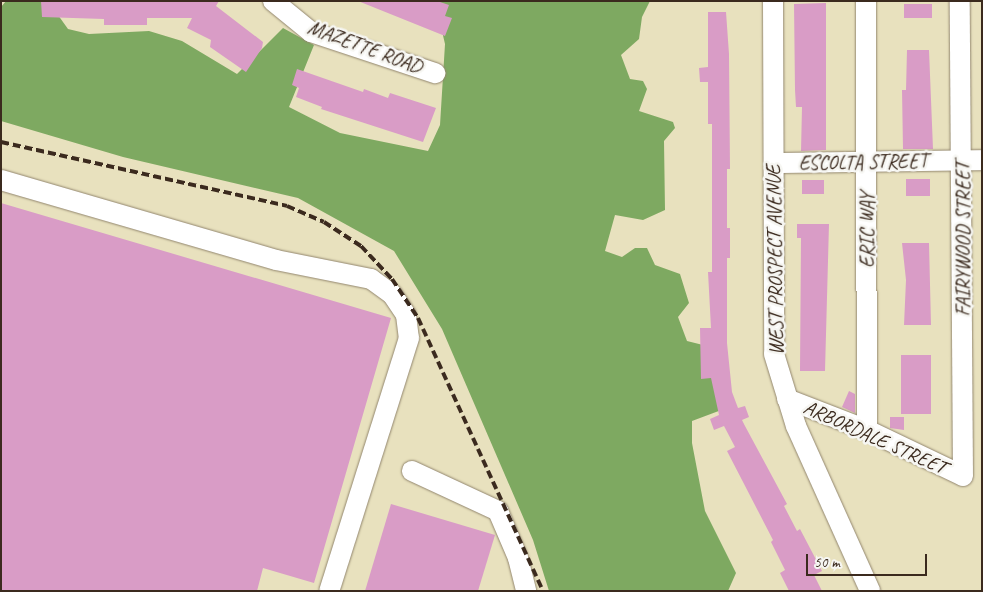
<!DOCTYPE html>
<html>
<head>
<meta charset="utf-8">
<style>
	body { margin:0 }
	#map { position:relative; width:983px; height:592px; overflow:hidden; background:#e8e1be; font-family:Caveat,sans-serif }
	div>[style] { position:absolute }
	.forest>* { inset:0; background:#7ea961 }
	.building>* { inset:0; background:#d99cc6; transform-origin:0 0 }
	.roads { filter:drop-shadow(0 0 1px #92866e) drop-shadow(0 0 1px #92866e) }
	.minor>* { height:20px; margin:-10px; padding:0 10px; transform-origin:10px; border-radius:10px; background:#fff }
	.rail>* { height:4px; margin-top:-2px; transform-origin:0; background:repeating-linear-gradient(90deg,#3b2a1e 0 8px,transparent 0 12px) }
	span { translate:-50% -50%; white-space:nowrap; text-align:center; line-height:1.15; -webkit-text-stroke:5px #f6f6f2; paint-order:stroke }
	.street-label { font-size:20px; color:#3b2a1e }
	.frame { position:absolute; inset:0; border:2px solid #3b2a1e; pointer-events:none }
	.scale { position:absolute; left:806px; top:554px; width:121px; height:22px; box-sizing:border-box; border:2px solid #3b2a1e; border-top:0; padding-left:6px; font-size:15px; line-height:18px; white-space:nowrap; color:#3b2a1e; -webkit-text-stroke:4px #f6f6f2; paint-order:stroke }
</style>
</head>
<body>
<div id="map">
	<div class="forest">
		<div style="clip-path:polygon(6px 1px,48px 1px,68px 29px,89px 34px,149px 31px,182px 41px,237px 74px,283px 28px,314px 45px,289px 107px,340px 133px,428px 151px,440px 125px,445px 44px,435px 1px,650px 1px,642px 17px,639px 39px,621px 55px,630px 79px,643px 81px,647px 89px,639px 111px,673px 122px,675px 128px,664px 141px,665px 210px,643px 220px,615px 215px,605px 251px,622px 257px,635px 248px,647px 248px,655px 265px,680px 274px,689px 303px,678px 317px,687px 341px,715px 348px,730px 386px,724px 409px,692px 421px,692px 443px,705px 511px,736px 573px,728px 591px,549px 591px,533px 540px,442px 329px,394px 251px,298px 198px,123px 157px,1px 121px,1px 7px)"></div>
	</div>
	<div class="building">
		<div style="clip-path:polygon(41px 1px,219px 1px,216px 6px,263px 42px,262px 48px,246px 72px,210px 47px,211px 40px,187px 28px,192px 18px,147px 18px,147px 25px,104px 25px,104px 19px,42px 17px)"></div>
		<div style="clip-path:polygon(358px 1px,437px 1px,449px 5px,445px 16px,452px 18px,445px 36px)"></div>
		<div style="clip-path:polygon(826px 3px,826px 150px,801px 151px,802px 107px,796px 107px,795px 90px,794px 4px)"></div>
		<div style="left:904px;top:4px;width:28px;height:14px"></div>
		<div style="clip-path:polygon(708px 12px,726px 12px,729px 54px,730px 169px,727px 169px,727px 228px,730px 228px,730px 258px,727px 258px,727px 343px,732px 392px,738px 408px,745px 406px,749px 417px,742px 420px,745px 426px,787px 504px,784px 506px,797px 531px,800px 529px,822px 571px,814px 575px,822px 591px,789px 591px,780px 573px,785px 570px,771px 542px,773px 540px,727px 451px,735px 447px,724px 426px,714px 430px,710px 419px,719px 415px,711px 378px,701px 379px,700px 328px,711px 328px,708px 272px,712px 272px,712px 124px,708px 124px,708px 82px,700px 82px,699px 68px,708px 67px)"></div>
		<div style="clip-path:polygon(907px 50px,929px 50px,933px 149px,903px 149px,902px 90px,906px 90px)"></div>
		<div style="clip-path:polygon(297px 69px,363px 92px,364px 89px,388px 98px,390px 93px,436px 108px,423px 142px,321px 109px,322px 107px,296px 97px,299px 88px,292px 85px)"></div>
		<div style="left:906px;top:179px;width:24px;height:17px"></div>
		<div style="left:802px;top:180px;width:22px;height:14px"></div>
		<div style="clip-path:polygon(1px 203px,391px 318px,314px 583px,263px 568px,257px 591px,1px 591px)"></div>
		<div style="clip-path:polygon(797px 224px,829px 224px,825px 371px,800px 371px,801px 238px,797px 238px)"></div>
		<div style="clip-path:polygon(902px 243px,929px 243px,931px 325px,904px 325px,906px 280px)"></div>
		<div style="left:901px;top:355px;width:30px;height:59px"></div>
		<div style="clip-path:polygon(849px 391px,855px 394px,855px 413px,842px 407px)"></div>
		<div style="clip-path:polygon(890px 417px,904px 417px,904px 430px,890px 428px)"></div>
		<div style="clip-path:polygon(391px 504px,495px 535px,478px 591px,365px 591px)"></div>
	</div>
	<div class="roads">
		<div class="minor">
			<div style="left:273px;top:1px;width:49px;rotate:39.2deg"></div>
			<div style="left:311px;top:32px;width:131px;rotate:18.3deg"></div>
			<div style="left:773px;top:1px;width:353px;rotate:89.8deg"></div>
			<div style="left:774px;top:354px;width:75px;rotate:73deg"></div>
			<div style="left:796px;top:426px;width:181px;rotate:65.8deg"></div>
			<div style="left:866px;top:1px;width:429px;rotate:89.9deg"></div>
			<div style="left:774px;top:163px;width:208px;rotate:-0.8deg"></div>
			<div style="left:1px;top:180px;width:286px;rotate:16.2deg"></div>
			<div style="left:276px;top:260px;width:97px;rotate:11.3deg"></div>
			<div style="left:371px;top:279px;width:26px;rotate:36deg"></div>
			<div style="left:392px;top:294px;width:25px;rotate:56deg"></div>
			<div style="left:406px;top:315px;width:23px;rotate:83deg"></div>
			<div style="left:409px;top:338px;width:265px;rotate:107.5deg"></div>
			<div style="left:787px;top:399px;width:86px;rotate:21.2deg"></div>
			<div style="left:867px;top:430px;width:106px;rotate:25.6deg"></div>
			<div style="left:963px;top:476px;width:475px;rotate:-90.4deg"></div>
			<div style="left:412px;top:471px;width:95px;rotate:24.9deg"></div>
			<div style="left:498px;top:511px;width:51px;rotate:66.9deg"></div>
			<div style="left:518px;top:558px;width:34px;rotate:76deg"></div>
		</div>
	</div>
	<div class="rail">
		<div style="left:1px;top:142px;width:293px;rotate:12.6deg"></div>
		<div style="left:287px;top:206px;width:40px;rotate:23.4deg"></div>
		<div style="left:324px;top:222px;width:44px;rotate:33deg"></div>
		<div style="left:361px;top:246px;width:45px;rotate:46.8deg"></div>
		<div style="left:392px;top:279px;width:47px;rotate:56.3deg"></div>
		<div style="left:418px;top:318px;width:300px;rotate:65.4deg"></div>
	</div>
	<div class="street-label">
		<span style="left:365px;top:47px;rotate:20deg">MAZETTE ROAD</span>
		<span style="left:863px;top:162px;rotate:-1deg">ESCOLTA STREET</span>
		<span style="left:867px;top:230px;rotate:-90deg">ERIC WAY</span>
		<span style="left:963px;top:239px;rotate:-90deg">FAIRYWOOD STREET</span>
		<span style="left:775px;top:260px;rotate:-91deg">WEST PROSPECT AVENUE</span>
		<span style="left:875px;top:437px;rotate:24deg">ARBORDALE STREET</span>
	</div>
	<div class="frame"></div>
	<div class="scale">50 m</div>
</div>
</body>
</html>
